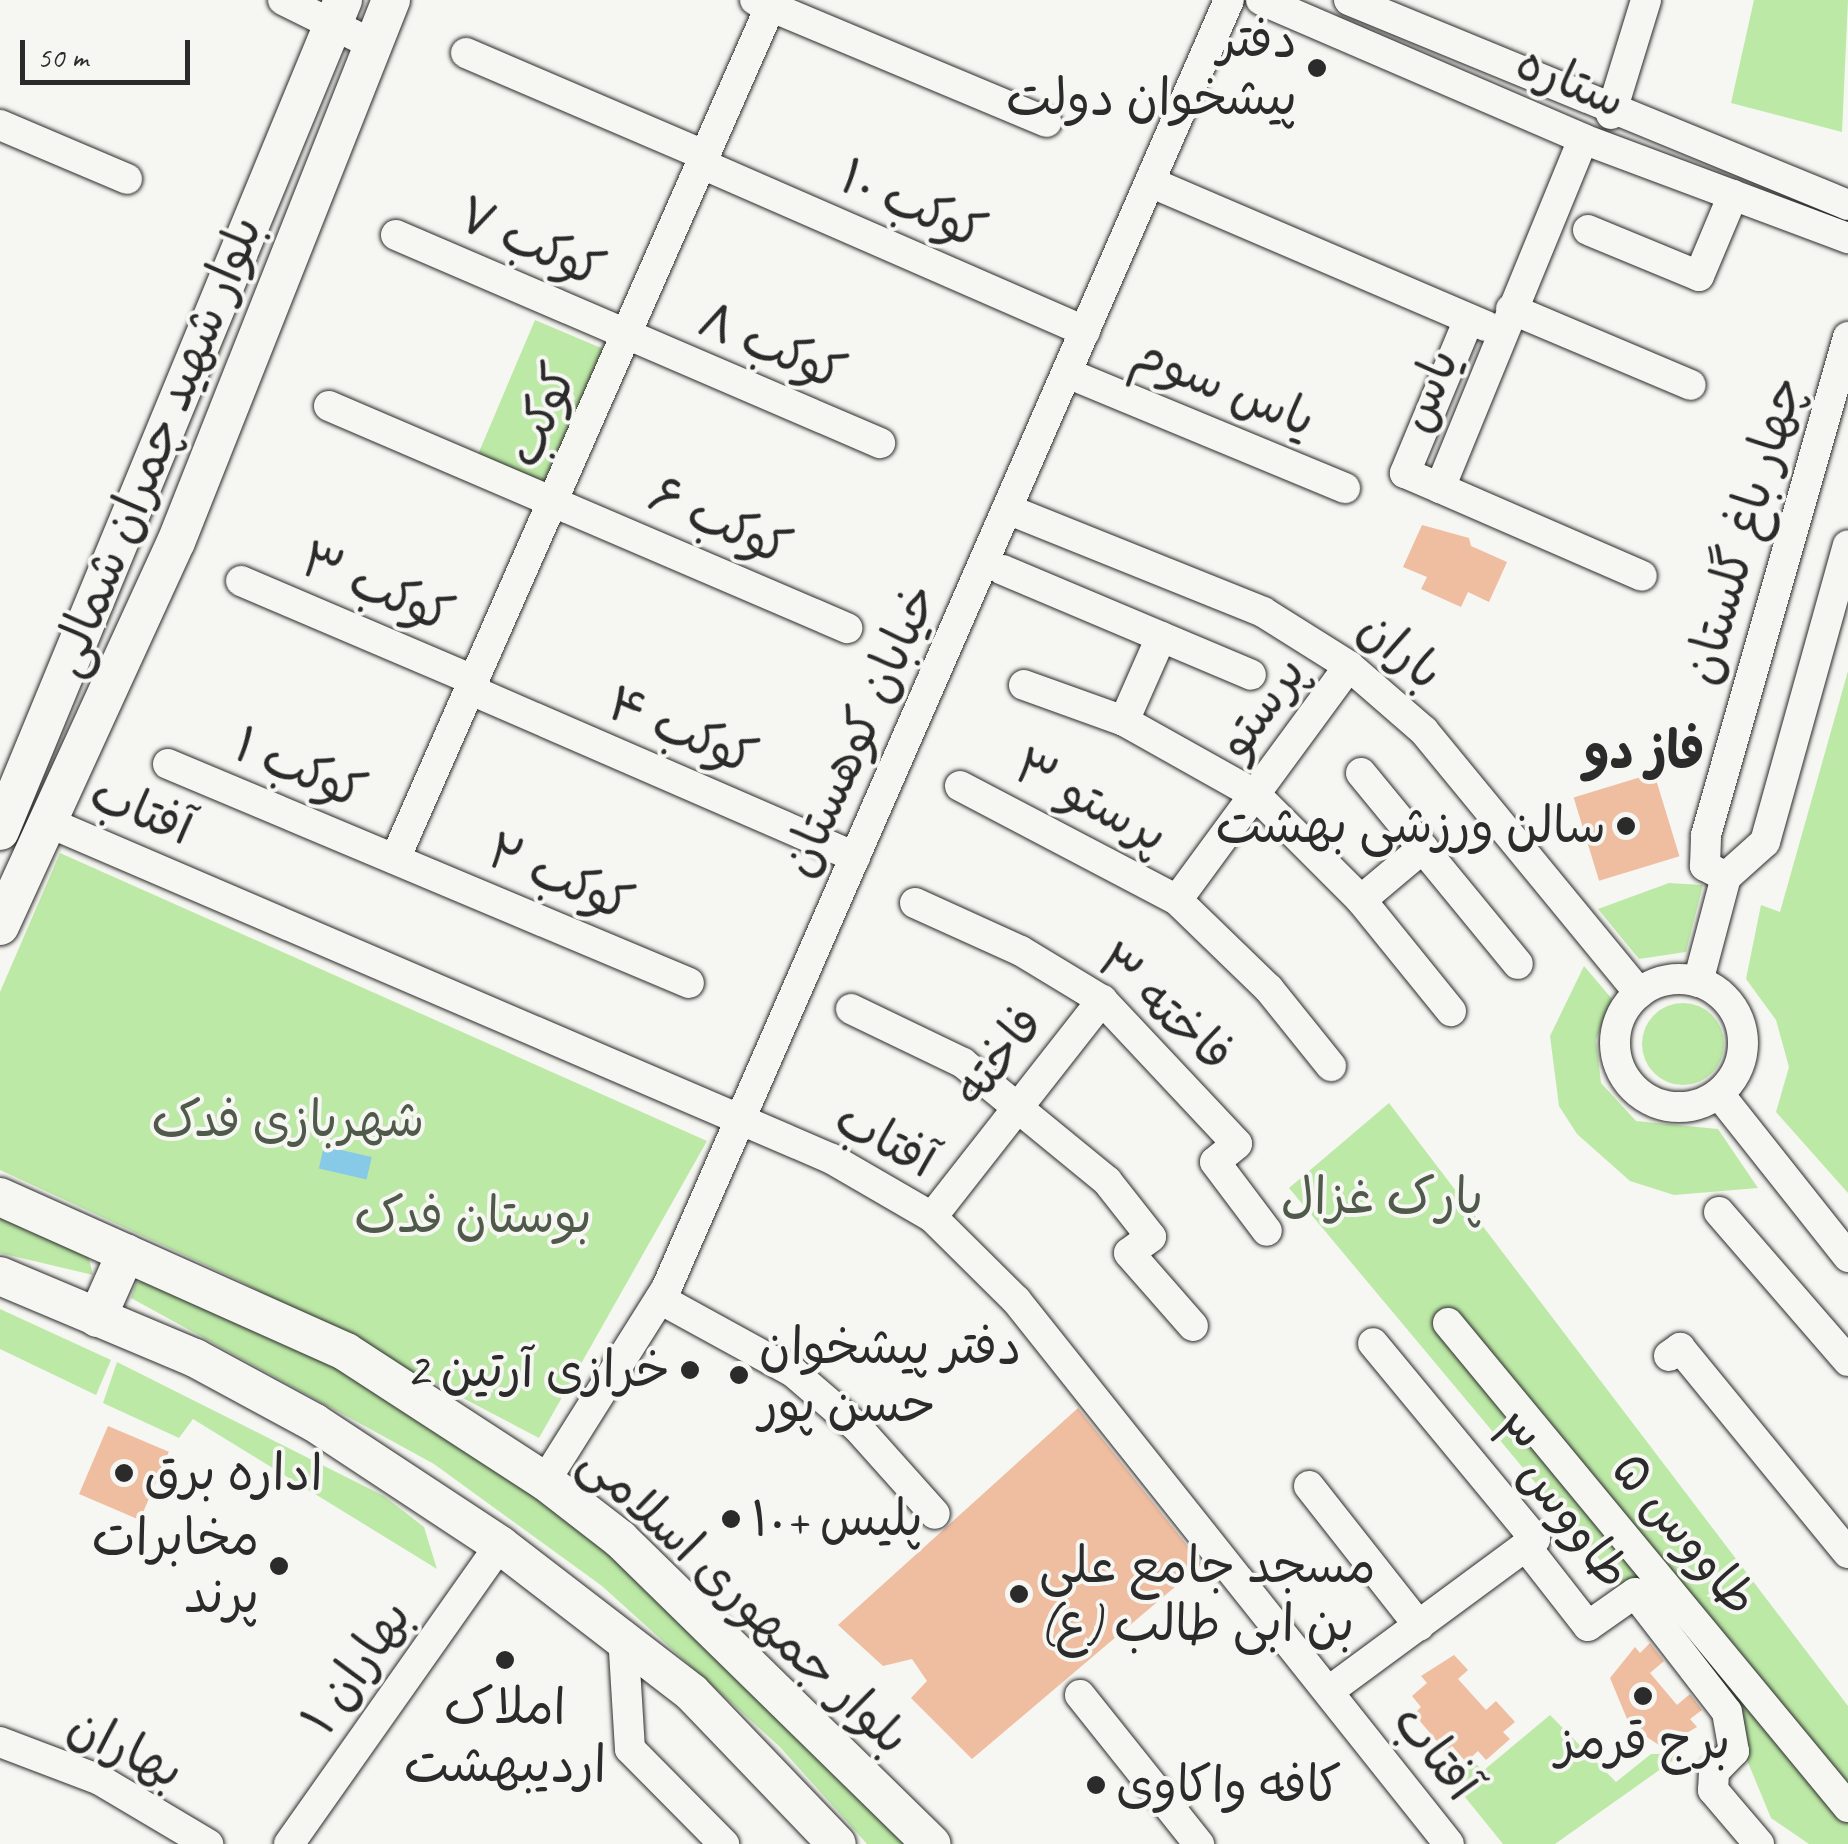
<!DOCTYPE html>
<html>
<head>
<meta charset="utf-8">
<style>
	body { margin:0 }
	#map { position:relative; width:1848px; height:1844px; overflow:hidden; background:#f6f6f2; font-family:Caveat,"Playpen Sans Arabic",sans-serif }
	div>[style] { position:absolute }
	.green>* { inset:0; background:#bde9a7; transform-origin:0 0 }
	.round { border-radius:50% }
	.water>* { inset:0; background:#87cae8; transform-origin:0 0 }
	.building>* { inset:0; background:#efbda0; transform-origin:0 0 }
	.roads { filter:drop-shadow(0 0 2px #2b2b2b) drop-shadow(0 0 2px #2b2b2b) }
	.minor>* { height:30px; margin:-15px; padding:0 15px; transform-origin:15px; border-radius:15px; background:#f6f6f2 }
	.minor>.ring { margin:-15px; padding:0; box-sizing:content-box; background:none; border:30px solid #f6f6f2; border-radius:50% }
	.major>* { height:38px; margin:-19px; padding:0 19px; transform-origin:19px; border-radius:19px; background:#f6f6f2 }
	.dots>* { width:28px; height:28px; translate:-50% -50%; box-sizing:border-box; border:5px solid #f6f6f2; border-radius:50% }
	span { translate:-50% -50%; white-space:nowrap; text-align:center; line-height:1.15; -webkit-text-stroke:8px #f6f6f2; paint-order:stroke }
	.poi-label { font-size:50px; color:#2b2b2b }
	.right { translate:-100% -50%; text-align:right }
	.left { translate:0 -50%; text-align:left }
	.street-label { font-size:50px; color:#2b2b2b }
	.park-label { font-size:50px; color:#505a4a }
	.neighbourhood-label { font-size:52px; color:#2b2b2b; font-weight:700 }
	.scale { position:absolute; left:20px; top:40px; width:170px; height:45px; box-sizing:border-box; border:5px solid #2b2b2b; border-top:0; padding-left:12px; font-size:30px; line-height:35px; white-space:nowrap; color:#2b2b2b; -webkit-text-stroke:8px #f6f6f2; paint-order:stroke }
</style>
</head>
<body>
<div id="map">
	<div class="green">
		<div style="clip-path:polygon(1754px 0,1848px 0,1842px 132px,1731px 103px)"></div>
		<div style="left:535px;top:320px;width:82px;height:149px;rotate:23deg"></div>
		<div style="clip-path:polygon(1848px 671px,1848px 1193px,1776px 1112px,1789px 1067px,1776px 1020px,1746px 979px,1761px 905px,1780px 912px)"></div>
		<div style="clip-path:polygon(60px 853px,707px 1141px,539px 1438px,238px 1280px,0 1170px,0 992px)"></div>
		<div style="clip-path:polygon(1669px 883px,1703px 885px,1686px 952px,1639px 959px,1598px 909px)"></div>
		<div style="clip-path:polygon(1584px 966px,1612px 999px,1596px 1040px,1601px 1083px,1636px 1121px,1718px 1129px,1758px 1188px,1674px 1195px,1630px 1181px,1577px 1134px,1559px 1106px,1550px 1036px)"></div>
		<div class="round" style="left:1642px;top:1003px;width:82px;height:82px"></div>
		<div style="clip-path:polygon(1389px 1103px,1848px 1706px,1848px 1844px,1809px 1844px,1771px 1818px,1727px 1712px,1289px 1188px)"></div>
		<div style="clip-path:polygon(0 1209px,25px 1230px,88px 1255px,93px 1275px,0 1253px)"></div>
		<div style="clip-path:polygon(149px 1279px,347px 1373px,537px 1489px,699px 1634px,912px 1844px,867px 1844px,779px 1746px,602px 1586px,434px 1464px,131px 1298px,136px 1283px)"></div>
		<div style="clip-path:polygon(0 1309px,111px 1360px,96px 1395px,0 1349px)"></div>
		<div style="clip-path:polygon(117px 1362px,384px 1496px,424px 1527px,437px 1569px,193px 1419px,179px 1438px,103px 1403px)"></div>
		<div style="clip-path:polygon(1550px 1715px,1616px 1782px,1651px 1754px,1682px 1754px,1555px 1844px,1503px 1844px,1452px 1781px,1474px 1763px,1484px 1770px)"></div>
	</div>
	<div class="water">
		<div style="left:324px;top:1146px;width:49px;height:23px;rotate:13deg"></div>
	</div>
	<div class="building">
		<div style="clip-path:polygon(1422px 525px,1469px 538px,1471px 546px,1507px 562px,1489px 602px,1468px 592px,1461px 607px,1421px 589px,1427px 577px,1403px 567px)"></div>
		<div style="left:1654px;top:773px;width:87px;height:84px;rotate:73deg"></div>
		<div style="clip-path:polygon(1078px 1408px,1202px 1564px,972px 1759px,911px 1698px,927px 1681px,912px 1659px,883px 1666px,838px 1625px)"></div>
		<div style="left:108px;top:1426px;width:66px;height:74px;rotate:23deg"></div>
		<div style="clip-path:polygon(1650px 1643px,1664px 1661px,1650px 1673px,1677px 1705px,1690px 1694px,1702px 1710px,1690px 1719px,1697px 1727px,1662px 1747px,1630px 1726px,1610px 1678px,1635px 1647px,1640px 1653px)"></div>
		<div style="clip-path:polygon(1454px 1655px,1468px 1670px,1458px 1679px,1486px 1710px,1496px 1701px,1515px 1722px,1503px 1732px,1510px 1739px,1486px 1760px,1478px 1751px,1466px 1762px,1452px 1746px,1446px 1752px,1414px 1714px,1421px 1707px,1412px 1696px,1427px 1683px,1421px 1676px)"></div>
	</div>
	<div class="roads">
		<div class="minor">
			<div style="left:283px;top:0;width:99px;rotate:26.3deg"></div>
			<div style="left:755px;top:0;width:316px;rotate:22.7deg"></div>
			<div style="left:1261px;top:0;width:351px;rotate:23.3deg"></div>
			<div style="left:1583px;top:139px;width:283px;rotate:20.5deg"></div>
			<div style="left:1349px;top:0;width:539px;rotate:22.33deg"></div>
			<div style="left:466px;top:53px;width:261px;rotate:23.2deg"></div>
			<div style="left:1611px;top:114px;width:119px;rotate:-72.9deg"></div>
			<div style="left:0;top:125px;width:138px;rotate:23deg"></div>
			<div style="left:702px;top:164px;width:418px;rotate:23.6deg"></div>
			<div style="left:1150px;top:182px;width:366px;rotate:23.2deg"></div>
			<div style="left:1588px;top:230px;width:120px;rotate:22.5deg"></div>
			<div style="left:1699px;top:276px;width:88px;rotate:-67.2deg"></div>
			<div style="left:396px;top:235px;width:527px;rotate:23.26deg"></div>
			<div style="left:1511px;top:309px;width:195px;rotate:22.9deg"></div>
			<div style="left:1469px;top:319px;width:167px;rotate:112.6deg"></div>
			<div style="left:1405px;top:473px;width:38px;rotate:23deg"></div>
			<div style="left:1440px;top:488px;width:377px;rotate:-67.7deg"></div>
			<div style="left:1067px;top:373px;width:301px;rotate:22.5deg"></div>
			<div style="left:329px;top:406px;width:564px;rotate:23.2deg"></div>
			<div style="left:1440px;top:488px;width:220px;rotate:23.5deg"></div>
			<div style="left:1007px;top:509px;width:276px;rotate:21.9deg"></div>
			<div style="left:1263px;top:612px;width:102px;rotate:32.1deg"></div>
			<div style="left:1349px;top:666px;width:99px;rotate:40.9deg"></div>
			<div style="left:1424px;top:731px;width:339px;rotate:50.6deg"></div>
			<div style="left:1003px;top:570px;width:269px;rotate:22.9deg"></div>
			<div style="left:241px;top:581px;width:254px;rotate:23.1deg"></div>
			<div style="left:1024px;top:685px;width:106px;rotate:19.8deg"></div>
			<div style="left:1124px;top:721px;width:151px;rotate:29.3deg"></div>
			<div style="left:1256px;top:795px;width:148px;rotate:45deg"></div>
			<div style="left:1361px;top:900px;width:143px;rotate:51deg"></div>
			<div style="left:471px;top:690px;width:419px;rotate:23.5deg"></div>
			<div style="left:1124px;top:721px;width:92px;rotate:-66.2deg"></div>
			<div style="left:168px;top:764px;width:565px;rotate:22.8deg"></div>
			<div style="left:1361px;top:773px;width:247px;rotate:50.6deg"></div>
			<div style="left:960px;top:786px;width:245px;rotate:27.7deg"></div>
			<div style="left:1177px;top:900px;width:128px;rotate:44.1deg"></div>
			<div style="left:1269px;top:989px;width:99px;rotate:51.2deg"></div>
			<div style="left:50px;top:823px;width:851px;rotate:23.25deg"></div>
			<div style="left:832px;top:1159px;width:116px;rotate:30.1deg"></div>
			<div style="left:932px;top:1217px;width:118px;rotate:44.7deg"></div>
			<div style="left:1016px;top:1300px;width:695px;rotate:51.48deg"></div>
			<div style="left:395px;top:859px;width:931px;rotate:-66.24deg"></div>
			<div style="left:1726px;top:877px;width:52px;rotate:-41.9deg"></div>
			<div style="left:1765px;top:842px;width:308px;rotate:-74.4deg"></div>
			<div style="left:1177px;top:900px;width:290px;rotate:-53.7deg"></div>
			<div style="left:1361px;top:900px;width:81px;rotate:-40deg"></div>
			<div style="left:915px;top:903px;width:116px;rotate:24.4deg"></div>
			<div style="left:1021px;top:951px;width:95px;rotate:31.2deg"></div>
			<div style="left:1102px;top:1000px;width:197px;rotate:46.8deg"></div>
			<div style="left:1237px;top:1144px;width:28px;rotate:141deg"></div>
			<div style="left:1215px;top:1162px;width:86px;rotate:53deg"></div>
			<div class="ring" style="left:1615px;top:979px;width:98px;height:98px"></div>
			<div style="left:1698px;top:982px;width:109px;rotate:-75.1deg"></div>
			<div style="left:1726px;top:877px;width:24px;rotate:-152deg"></div>
			<div style="left:1705px;top:866px;width:31px;rotate:-88deg"></div>
			<div style="left:1706px;top:835px;width:518px;rotate:-74.08deg"></div>
			<div style="left:851px;top:1009px;width:124px;rotate:25.7deg"></div>
			<div style="left:963px;top:1063px;width:186px;rotate:39.3deg"></div>
			<div style="left:1107px;top:1181px;width:71px;rotate:51.8deg"></div>
			<div style="left:1151px;top:1237px;width:27px;rotate:144deg"></div>
			<div style="left:1129px;top:1253px;width:97px;rotate:48.8deg"></div>
			<div style="left:1719px;top:1094px;width:208px;rotate:51.6deg"></div>
			<div style="left:1719px;top:1212px;width:197px;rotate:49.1deg"></div>
			<div style="left:932px;top:1217px;width:276px;rotate:-51.9deg"></div>
			<div style="left:660px;top:1299px;width:152px;rotate:28.8deg"></div>
			<div style="left:793px;top:1372px;width:86px;rotate:40.7deg"></div>
			<div style="left:858px;top:1428px;width:115px;rotate:48.2deg"></div>
			<div style="left:1448px;top:1323px;width:628px;rotate:50.43deg"></div>
			<div style="left:1669px;top:1356px;width:14px;rotate:-36deg"></div>
			<div style="left:1680px;top:1348px;width:265px;rotate:50.7deg"></div>
			<div style="left:545px;top:1481px;width:229px;rotate:-57.8deg"></div>
			<div style="left:667px;top:1287px;width:1404px;rotate:-66.41deg"></div>
			<div style="left:1309px;top:1486px;width:178px;rotate:51.8deg"></div>
			<div style="left:1527px;top:1548px;width:99px;rotate:52deg"></div>
			<div style="left:1588px;top:1626px;width:57px;rotate:-35.1deg"></div>
			<div style="left:1635px;top:1593px;width:150px;rotate:52.3deg"></div>
			<div style="left:1727px;top:1712px;width:40px;rotate:80deg"></div>
			<div style="left:1734px;top:1751px;width:29px;rotate:134deg"></div>
			<div style="left:1714px;top:1772px;width:18px;rotate:93deg"></div>
			<div style="left:1713px;top:1790px;width:71px;rotate:49.6deg"></div>
			<div style="left:623px;top:1635px;width:114px;rotate:86.5deg"></div>
			<div style="left:630px;top:1749px;width:134px;rotate:45.3deg"></div>
			<div style="left:1329px;top:1691px;width:256px;rotate:-36.4deg"></div>
			<div style="left:1535px;top:1539px;width:254px;rotate:-129.6deg"></div>
			<div style="left:1080px;top:1695px;width:191px;rotate:51.4deg"></div>
			<div style="left:0;top:1742px;width:107px;rotate:20.8deg"></div>
			<div style="left:100px;top:1780px;width:126px;rotate:30.7deg"></div>
			<div style="left:289px;top:1844px;width:366px;rotate:-54.8deg"></div>
		</div>
		<div class="major">
			<div style="left:0;top:831px;width:899px;rotate:-67.57deg"></div>
			<div style="left:0;top:926px;width:422px;rotate:-65.4deg"></div>
			<div style="left:176px;top:542px;width:583px;rotate:-68.36deg"></div>
			<div style="left:0;top:1197px;width:379px;rotate:24.1deg"></div>
			<div style="left:346px;top:1352px;width:237px;rotate:33deg"></div>
			<div style="left:545px;top:1481px;width:95px;rotate:37.7deg"></div>
			<div style="left:620px;top:1539px;width:436px;rotate:44.4deg"></div>
			<div style="left:0;top:1276px;width:212px;rotate:22.8deg"></div>
			<div style="left:195px;top:1358px;width:136px;rotate:28.4deg"></div>
			<div style="left:315px;top:1423px;width:222px;rotate:33.4deg"></div>
			<div style="left:500px;top:1545px;width:242px;rotate:37.6deg"></div>
			<div style="left:692px;top:1693px;width:209px;rotate:46.2deg"></div>
			<div style="left:97px;top:1318px;width:71px;rotate:-66deg"></div>
		</div>
	</div>
	<div class="dots">
		<div style="left:1317px;top:68px;background:#2b2b2b"></div>
		<div style="left:1626px;top:826px;background:#2b2b2b"></div>
		<div style="left:690px;top:1370px;background:#2b2b2b"></div>
		<div style="left:739px;top:1375px;background:#2b2b2b"></div>
		<div style="left:124px;top:1473px;background:#2b2b2b"></div>
		<div style="left:731px;top:1519px;background:#2b2b2b"></div>
		<div style="left:279px;top:1566px;background:#2b2b2b"></div>
		<div style="left:1019px;top:1594px;background:#2b2b2b"></div>
		<div style="left:505px;top:1660px;background:#2b2b2b"></div>
		<div style="left:1643px;top:1696px;background:#2b2b2b"></div>
		<div style="left:1096px;top:1785px;background:#2b2b2b"></div>
	</div>
	<div class="poi-label">
		<span class="right" style="left:1297px;top:68px">دفتر<br>پیشخوان دولت</span>
		<span class="right" style="left:1606px;top:826px">سالن ورزشی بهشت</span>
		<span class="left" style="left:759px;top:1375px">دفتر پیشخوان<br>حسن پور</span>
		<span class="right" style="left:670px;top:1370px">خرازی آرتین 2</span>
		<span class="left" style="left:144px;top:1473px">اداره برق</span>
		<span class="left" style="left:751px;top:1519px">پلیس +۱۰</span>
		<span class="right" style="left:259px;top:1566px">مخابرات<br>پرند</span>
		<span class="left" style="left:1039px;top:1594px">مسجد جامع علی<br>بن ابی طالب (ع)</span>
		<span style="left:505px;top:1735px">املاک<br>اردیبهشت</span>
		<span style="left:1643px;top:1742px">برج قرمز</span>
		<span class="left" style="left:1116px;top:1785px">کافه واکاوی</span>
	</div>
	<div class="street-label">
		<span style="left:1571px;top:81px;rotate:23deg">ستاره</span>
		<span style="left:913px;top:204px;rotate:24deg">کوکب ۱۰</span>
		<span style="left:531px;top:242px;rotate:24deg">کوکب ۷</span>
		<span style="left:772px;top:346px;rotate:23deg">کوکب ۸</span>
		<span style="left:1224px;top:386px;rotate:22deg">یاس سوم</span>
		<span style="left:1428px;top:390px;rotate:-68deg">یاس</span>
		<span style="left:541px;top:415px;rotate:-66deg">کوکب</span>
		<span style="left:155px;top:446px;rotate:-68deg">بلوار شهید چمران شمالی</span>
		<span style="left:720px;top:521px;rotate:24deg">کوکب ۶</span>
		<span style="left:1743px;top:530px;rotate:-74deg">چهار باغ گلستان</span>
		<span style="left:377px;top:587px;rotate:23deg">کوکب ۳</span>
		<span style="left:1401px;top:650px;rotate:40deg">باران</span>
		<span style="left:1261px;top:707px;rotate:-54deg">پرستو</span>
		<span style="left:682px;top:730px;rotate:23deg">کوکب ۴</span>
		<span style="left:859px;top:730px;rotate:-66deg">خیابان کوهستان</span>
		<span style="left:300px;top:768px;rotate:23deg">کوکب ۱</span>
		<span style="left:1091px;top:800px;rotate:28deg">پرستو ۳</span>
		<span style="left:142px;top:810px;rotate:22deg">آفتاب</span>
		<span style="left:560px;top:877px;rotate:23deg">کوکب ۲</span>
		<span style="left:1165px;top:1007px;rotate:42deg">فاخته ۳</span>
		<span style="left:998px;top:1056px;rotate:-52deg">فاخته</span>
		<span style="left:886px;top:1139px;rotate:28deg">آفتاب</span>
		<span style="left:1559px;top:1502px;rotate:53deg">طاووس ۳</span>
		<span style="left:1685px;top:1534px;rotate:50deg">طاووس ۵</span>
		<span style="left:745px;top:1599px;rotate:43deg">بلوار جمهوری اسلامی</span>
		<span style="left:356px;top:1667px;rotate:-55deg">بهاران ۱</span>
		<span style="left:126px;top:1748px;rotate:26deg">بهاران</span>
		<span style="left:1437px;top:1752px;rotate:52deg">آفتاب</span>
	</div>
	<div class="park-label">
		<span style="left:288px;top:1120px">شهربازی فدک</span>
		<span style="left:1382px;top:1197px">پارک غزال</span>
		<span style="left:473px;top:1216px">بوستان فدک</span>
	</div>
	<div class="neighbourhood-label">
		<span style="left:1644px;top:752px">فاز دو</span>
	</div>
	<div class="scale">50 m</div>
</div>
</body>
</html>
